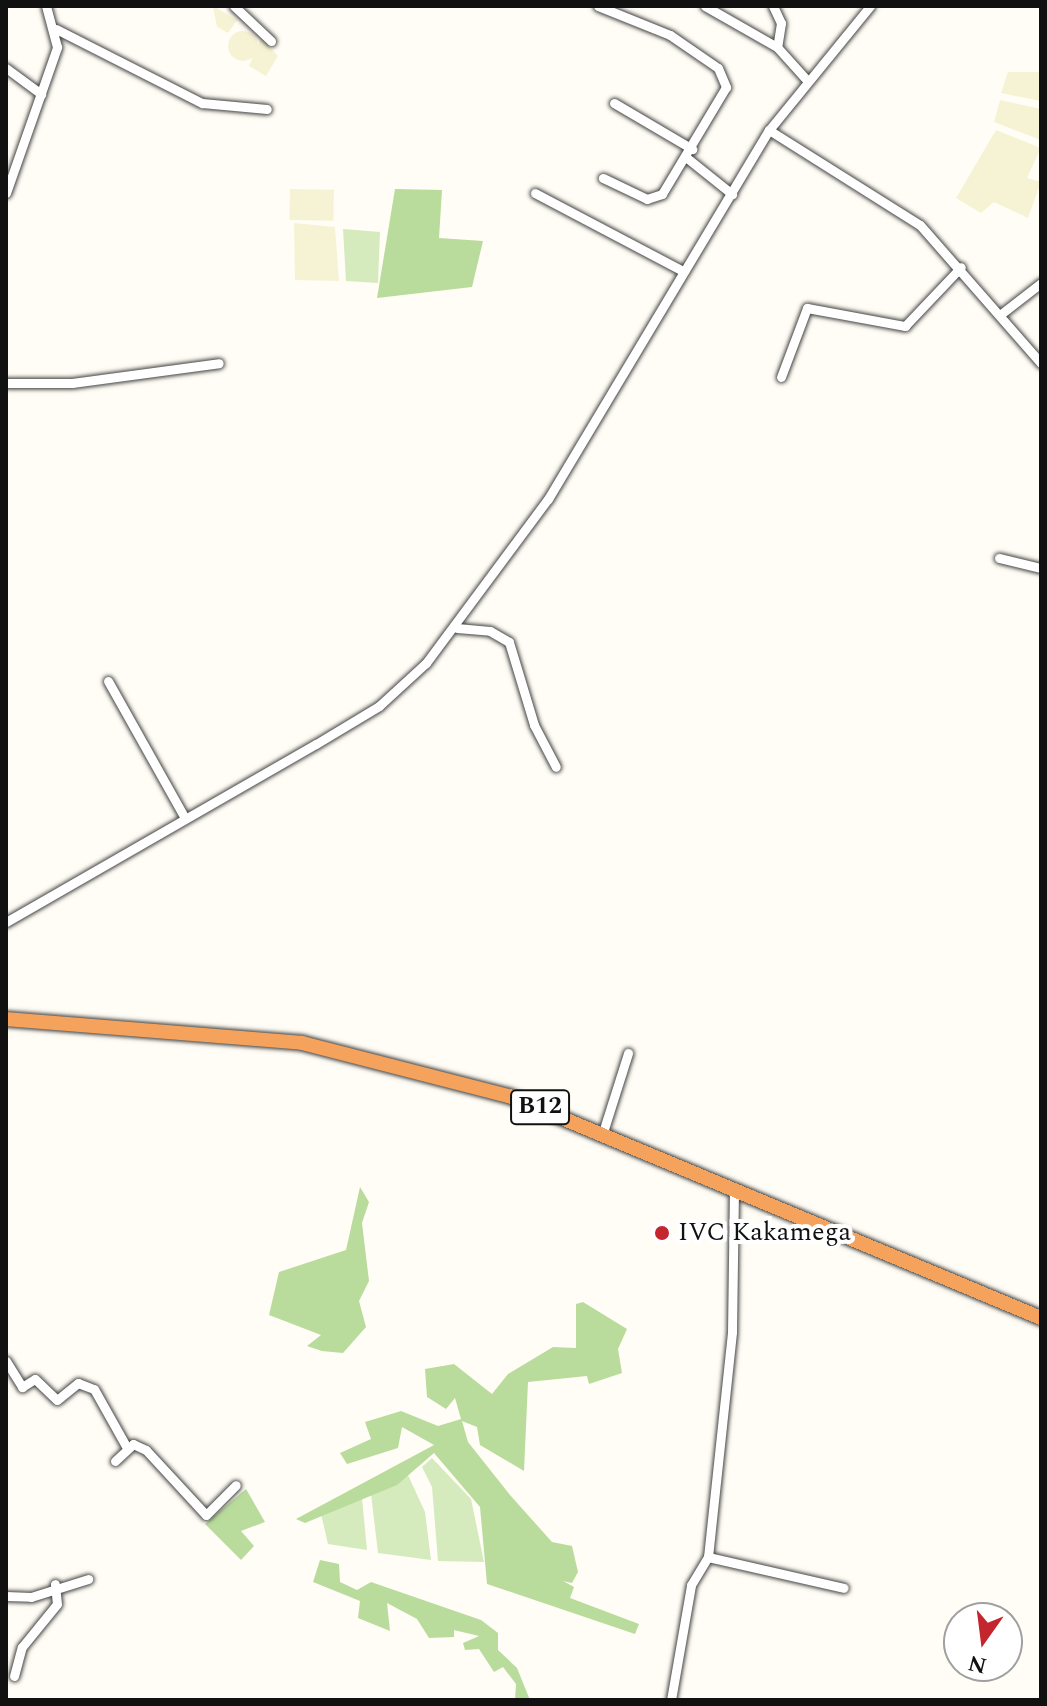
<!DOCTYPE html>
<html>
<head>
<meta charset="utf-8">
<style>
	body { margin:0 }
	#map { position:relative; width:1047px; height:1706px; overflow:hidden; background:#fffdf5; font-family:Spectral,serif }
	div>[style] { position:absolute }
	.farmland>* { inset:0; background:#f6f3d4; transform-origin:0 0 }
	.round { border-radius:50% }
	.green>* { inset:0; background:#d5ebbd }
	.forest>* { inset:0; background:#b9dc9c }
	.roads { filter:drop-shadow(0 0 2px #444) drop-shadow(0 0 2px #444) }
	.minor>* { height:9px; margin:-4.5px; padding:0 4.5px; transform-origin:4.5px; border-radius:4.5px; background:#fff }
	.highway>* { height:14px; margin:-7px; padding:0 7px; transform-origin:7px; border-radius:7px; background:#f5a25d }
	.dots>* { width:22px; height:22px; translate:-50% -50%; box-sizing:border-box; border:4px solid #fff; border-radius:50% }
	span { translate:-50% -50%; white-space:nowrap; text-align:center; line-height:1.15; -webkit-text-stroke:8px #fff; paint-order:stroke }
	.shield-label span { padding:2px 6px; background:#fff; border:2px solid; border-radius:6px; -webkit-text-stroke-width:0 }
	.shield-label { font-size:24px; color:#111; font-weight:700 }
	.poi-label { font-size:26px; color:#111 }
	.left { translate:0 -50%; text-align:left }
	.frame { position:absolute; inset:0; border:8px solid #111; pointer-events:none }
	.north { position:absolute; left:943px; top:1602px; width:80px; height:80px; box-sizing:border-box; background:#fff; border:2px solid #a0a0a0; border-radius:50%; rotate:194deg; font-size:22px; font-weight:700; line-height:32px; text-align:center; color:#111 }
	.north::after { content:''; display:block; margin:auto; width:28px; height:36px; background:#c4262e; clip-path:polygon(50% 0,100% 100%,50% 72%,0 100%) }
</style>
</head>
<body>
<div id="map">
	<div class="farmland">
		<div style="clip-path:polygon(213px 6px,237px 20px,228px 33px,217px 27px)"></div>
		<div class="round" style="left:228px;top:31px;width:30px;height:30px"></div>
		<div style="clip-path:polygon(261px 38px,278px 56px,266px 76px,249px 66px)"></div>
		<div style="clip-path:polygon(1008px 72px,1041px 72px,1041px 101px,1001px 93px)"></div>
		<div style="clip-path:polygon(1000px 100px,1041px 109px,1041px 140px,994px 122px)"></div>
		<div style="clip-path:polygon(996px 130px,1041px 148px,1027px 178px,1041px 182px,1028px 218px,994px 202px,981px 213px,956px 198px)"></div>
		<div style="left:290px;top:189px;width:44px;height:31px;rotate:1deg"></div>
		<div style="clip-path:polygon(294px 223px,335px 227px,339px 281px,295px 280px)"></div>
	</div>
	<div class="green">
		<div style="clip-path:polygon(343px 229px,380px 232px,378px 283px,346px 281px)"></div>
		<div style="clip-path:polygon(432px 1458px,471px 1499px,484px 1562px,438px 1561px,432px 1487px,422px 1467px)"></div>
		<div style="clip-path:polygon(408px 1475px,425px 1512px,431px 1560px,378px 1553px,371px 1494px)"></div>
		<div style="clip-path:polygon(362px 1498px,367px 1550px,328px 1544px,321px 1514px)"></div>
	</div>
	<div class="forest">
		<div style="clip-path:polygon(395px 189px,442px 190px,439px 238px,483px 241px,472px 287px,377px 298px)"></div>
		<div style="clip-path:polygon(360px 1187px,369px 1202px,362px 1223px,369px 1281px,359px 1301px,366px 1327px,343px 1353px,322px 1351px,307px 1346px,321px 1335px,269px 1315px,279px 1272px,346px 1250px)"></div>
		<div style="clip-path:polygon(583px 1302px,627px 1329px,618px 1349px,622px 1373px,589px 1384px,587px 1376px,528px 1382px,524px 1471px,480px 1445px,477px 1427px,462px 1421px,468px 1442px,510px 1495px,552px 1542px,572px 1546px,578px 1572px,572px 1583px,563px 1581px,574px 1587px,570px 1598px,639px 1624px,635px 1634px,487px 1584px,480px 1507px,434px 1453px,397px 1485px,305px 1523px,296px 1519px,434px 1445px,402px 1427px,398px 1448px,347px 1464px,340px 1453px,371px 1439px,365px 1422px,401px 1411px,438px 1426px,461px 1419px,455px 1398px,446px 1409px,427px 1397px,425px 1369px,454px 1364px,492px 1394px,508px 1374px,553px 1347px,576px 1348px,576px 1304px)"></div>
		<div style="clip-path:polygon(246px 1489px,265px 1522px,241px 1531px,254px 1546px,241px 1560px,205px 1524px)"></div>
		<div style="clip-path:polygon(320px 1560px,339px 1564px,340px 1582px,357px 1590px,371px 1582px,481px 1620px,498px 1633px,498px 1650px,517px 1668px,530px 1700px,515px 1700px,516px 1684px,503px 1667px,494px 1672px,479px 1649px,465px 1650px,463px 1643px,479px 1636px,454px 1630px,454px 1637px,429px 1638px,417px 1619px,387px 1603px,390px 1631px,358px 1618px,360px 1601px,313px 1582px)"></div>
	</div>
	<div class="roads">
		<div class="minor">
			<div style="left:234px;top:6px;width:51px;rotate:43.4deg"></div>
			<div style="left:598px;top:6px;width:78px;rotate:21.9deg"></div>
			<div style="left:670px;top:35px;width:58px;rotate:34.5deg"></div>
			<div style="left:718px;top:68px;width:21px;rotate:67deg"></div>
			<div style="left:726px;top:87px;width:125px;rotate:120.9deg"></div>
			<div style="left:662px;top:194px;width:16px;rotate:162deg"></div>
			<div style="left:647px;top:199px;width:49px;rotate:-154.5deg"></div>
			<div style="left:705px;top:6px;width:83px;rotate:29.7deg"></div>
			<div style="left:777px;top:47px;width:42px;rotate:47.9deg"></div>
			<div style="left:773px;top:6px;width:19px;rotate:65deg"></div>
			<div style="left:781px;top:23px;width:24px;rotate:99deg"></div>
			<div style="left:56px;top:29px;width:164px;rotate:26.9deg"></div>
			<div style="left:202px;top:103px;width:65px;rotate:5.3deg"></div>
			<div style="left:6px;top:68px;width:44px;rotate:36.6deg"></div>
			<div style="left:614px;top:103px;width:91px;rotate:30.5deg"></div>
			<div style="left:769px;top:130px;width:178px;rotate:32.2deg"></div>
			<div style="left:920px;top:225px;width:184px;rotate:48.8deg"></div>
			<div style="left:687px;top:158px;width:58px;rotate:38.7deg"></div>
			<div style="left:6px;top:193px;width:155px;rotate:-70.7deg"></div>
			<div style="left:57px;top:47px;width:42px;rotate:-105deg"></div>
			<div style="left:535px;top:193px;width:167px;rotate:27.8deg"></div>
			<div style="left:1001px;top:314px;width:51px;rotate:-37.8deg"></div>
			<div style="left:781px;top:377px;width:74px;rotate:-69.4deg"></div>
			<div style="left:807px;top:308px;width:100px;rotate:10.4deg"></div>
			<div style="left:905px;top:326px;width:81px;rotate:-46.5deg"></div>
			<div style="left:6px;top:383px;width:66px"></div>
			<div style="left:72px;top:383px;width:148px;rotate:-7.7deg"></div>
			<div style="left:999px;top:558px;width:43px;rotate:13.4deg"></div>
			<div style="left:457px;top:628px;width:33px;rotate:5deg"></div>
			<div style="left:490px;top:631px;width:22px;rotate:30deg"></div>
			<div style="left:509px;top:642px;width:87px;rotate:73.2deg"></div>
			<div style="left:534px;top:725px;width:47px;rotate:62.4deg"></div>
			<div style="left:108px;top:681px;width:157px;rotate:60.7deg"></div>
			<div style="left:6px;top:922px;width:357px;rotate:-29.9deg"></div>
			<div style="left:316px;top:744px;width:74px;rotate:-31.1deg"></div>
			<div style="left:379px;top:706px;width:64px;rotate:-42.5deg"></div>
			<div style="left:426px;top:663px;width:204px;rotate:-53.4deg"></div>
			<div style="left:548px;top:499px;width:430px;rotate:-59.1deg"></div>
			<div style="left:769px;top:130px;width:160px;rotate:-50.8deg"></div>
			<div style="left:603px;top:1132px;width:83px;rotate:-72.4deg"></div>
			<div style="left:6px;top:1361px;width:31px;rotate:58deg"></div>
			<div style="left:22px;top:1387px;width:15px;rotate:-32deg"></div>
			<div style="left:35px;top:1379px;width:30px;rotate:44deg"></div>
			<div style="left:57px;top:1400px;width:27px;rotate:-39deg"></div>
			<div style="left:78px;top:1383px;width:17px;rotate:21deg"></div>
			<div style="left:94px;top:1389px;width:65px;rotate:60.7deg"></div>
			<div style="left:115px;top:1461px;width:25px;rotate:-43deg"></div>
			<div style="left:133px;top:1444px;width:14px;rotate:25deg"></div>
			<div style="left:146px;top:1450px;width:88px;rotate:47.3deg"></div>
			<div style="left:206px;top:1515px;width:42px;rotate:-45deg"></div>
			<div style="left:708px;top:1557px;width:139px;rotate:12.8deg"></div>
			<div style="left:6px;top:1596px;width:25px;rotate:2deg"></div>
			<div style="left:31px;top:1597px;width:60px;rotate:-17.5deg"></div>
			<div style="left:14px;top:1676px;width:30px;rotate:-75deg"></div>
			<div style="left:22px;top:1647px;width:55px;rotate:-50.9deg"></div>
			<div style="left:57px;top:1604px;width:20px;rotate:-96deg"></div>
			<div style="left:671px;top:1700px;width:117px;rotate:-80.1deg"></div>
			<div style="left:691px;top:1585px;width:33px;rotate:-59deg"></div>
			<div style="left:708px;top:1557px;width:226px;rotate:-83.9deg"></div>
			<div style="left:732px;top:1332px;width:144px;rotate:-89.2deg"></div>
		</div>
		<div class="highway">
			<div style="left:6px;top:1019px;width:297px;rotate:4.6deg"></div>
			<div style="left:302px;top:1043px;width:214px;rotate:14.4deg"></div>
			<div style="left:509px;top:1096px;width:576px;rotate:22.65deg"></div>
		</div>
	</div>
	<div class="dots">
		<div style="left:662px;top:1233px;background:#c4262e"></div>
	</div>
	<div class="shield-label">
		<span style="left:540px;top:1107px">B12</span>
	</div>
	<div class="poi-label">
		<span class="left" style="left:678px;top:1233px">IVC Kakamega</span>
	</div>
	<div class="frame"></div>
	<div class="north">N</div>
</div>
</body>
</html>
